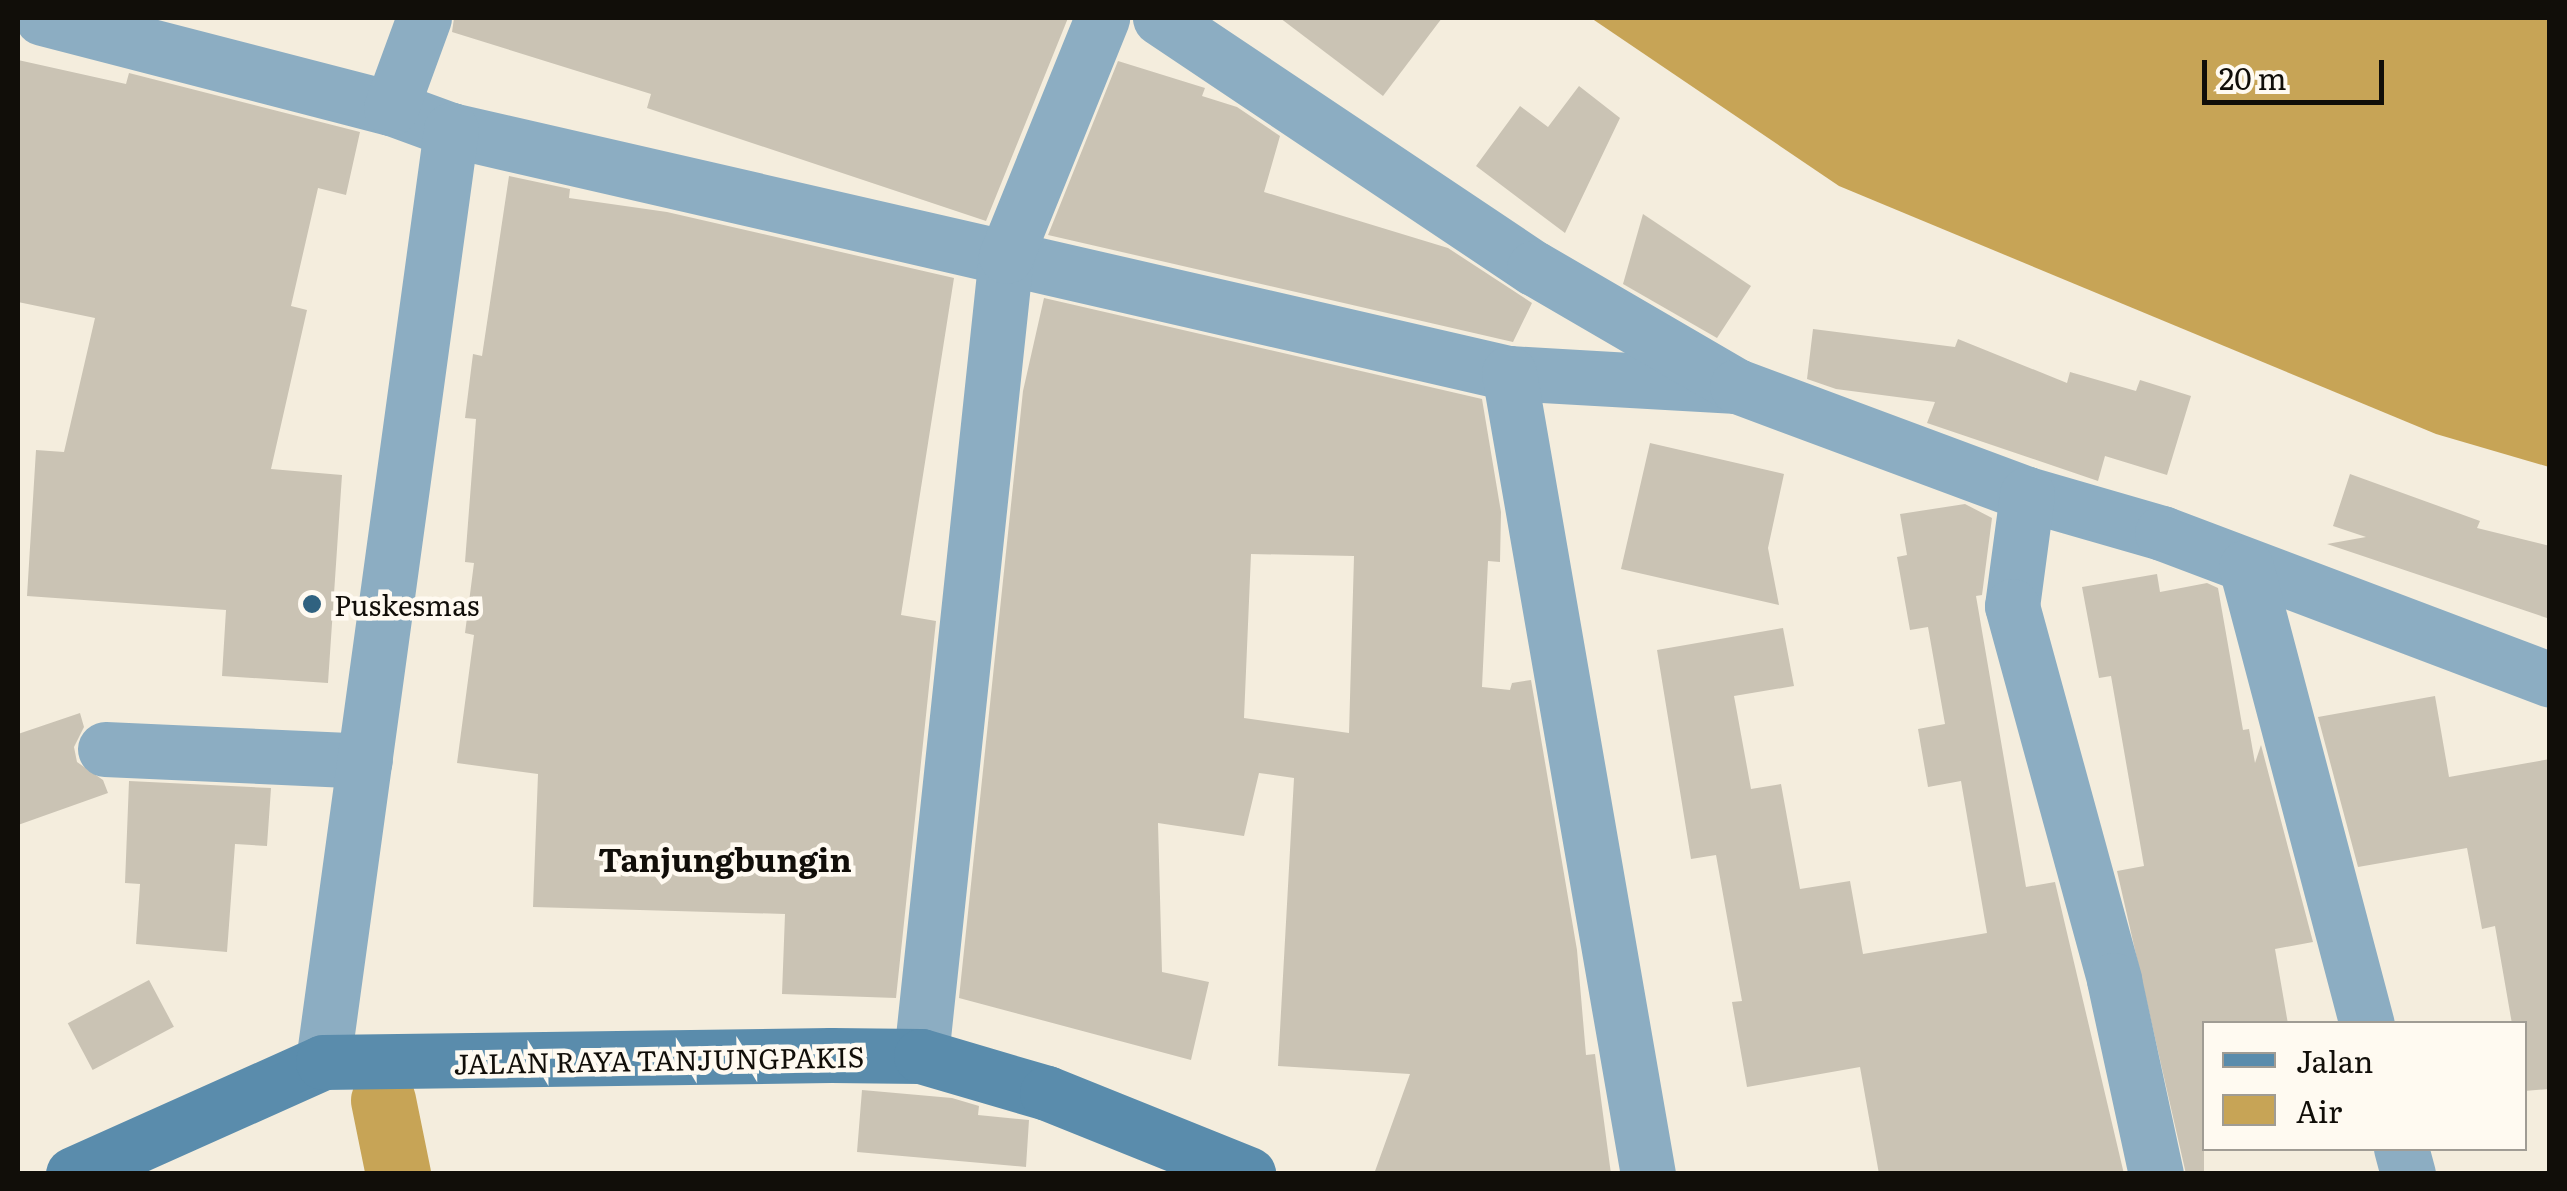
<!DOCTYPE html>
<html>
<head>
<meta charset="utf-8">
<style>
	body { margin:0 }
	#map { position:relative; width:2567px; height:1191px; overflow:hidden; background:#f4eddd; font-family:Literata,serif }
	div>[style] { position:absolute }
	.water>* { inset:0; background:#c7a456 }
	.canal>* { height:65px; margin:-32.5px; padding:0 32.5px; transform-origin:32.5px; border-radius:32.5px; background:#c7a456 }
	.building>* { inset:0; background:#cac3b4; transform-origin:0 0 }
	.street>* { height:55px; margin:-27.5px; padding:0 27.5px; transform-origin:27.5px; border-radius:27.5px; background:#8cadc2 }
	.secondary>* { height:55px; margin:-27.5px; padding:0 27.5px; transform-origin:27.5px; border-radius:27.5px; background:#5a8cac }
	.dots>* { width:28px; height:28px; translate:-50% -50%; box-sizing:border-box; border:5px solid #fffaf1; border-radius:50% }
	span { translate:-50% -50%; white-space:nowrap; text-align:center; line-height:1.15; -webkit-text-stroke:9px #fffaf1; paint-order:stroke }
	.poi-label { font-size:28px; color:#110e09 }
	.left { translate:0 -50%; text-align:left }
	.street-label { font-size:28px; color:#110e09 }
	.quarter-label { font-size:32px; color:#110e09; font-weight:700 }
	.frame { position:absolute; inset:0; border:20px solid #110e09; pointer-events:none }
	.legend { position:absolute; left:2202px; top:1021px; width:325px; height:130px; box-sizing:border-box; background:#fffaf1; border:2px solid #a09c94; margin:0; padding:12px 18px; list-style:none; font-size:30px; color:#110e09 }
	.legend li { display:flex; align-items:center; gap:20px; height:50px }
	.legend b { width:50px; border:2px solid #a09c94 }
	.scale { position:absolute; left:2202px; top:60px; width:182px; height:45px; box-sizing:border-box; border:5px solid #110e09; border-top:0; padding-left:12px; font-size:30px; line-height:35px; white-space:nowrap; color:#110e09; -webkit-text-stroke:8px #fffaf1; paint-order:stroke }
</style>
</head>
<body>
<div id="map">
	<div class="water">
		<div style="clip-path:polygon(1591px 18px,2549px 18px,2549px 467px,2436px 434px,1839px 186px)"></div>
	</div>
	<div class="canal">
		<div style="left:383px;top:1100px;width:76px;rotate:78.5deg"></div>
	</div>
	<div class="building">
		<div style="clip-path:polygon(454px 18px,1068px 18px,986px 221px,647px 108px,651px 94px,452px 32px)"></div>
		<div style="clip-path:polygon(1280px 18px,1442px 18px,1383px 96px)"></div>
		<div style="clip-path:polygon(18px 60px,126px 84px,129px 73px,360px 132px,346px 195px,318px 188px,291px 306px,307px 310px,271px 469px,342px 475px,328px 683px,222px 676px,226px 610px,27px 596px,36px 450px,64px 452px,95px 318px,18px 302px)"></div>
		<div style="clip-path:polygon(1118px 61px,1205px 88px,1202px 96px,1237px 107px,1280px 136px,1264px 192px,1448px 248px,1532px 303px,1513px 342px,1048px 235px)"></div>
		<div style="clip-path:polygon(1579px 86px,1620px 118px,1565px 233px,1476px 166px,1520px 106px,1548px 127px)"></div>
		<div style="clip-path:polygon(509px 176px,570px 189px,569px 198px,667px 212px,954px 278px,901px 615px,936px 621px,896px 998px,782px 994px,785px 914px,533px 907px,538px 774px,457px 763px,474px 635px,465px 633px,474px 563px,465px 562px,476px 419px,465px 418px,473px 354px,482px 356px)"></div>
		<div style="clip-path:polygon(1643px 214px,1751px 286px,1717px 338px,1623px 284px)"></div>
		<div style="clip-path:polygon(evenodd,1044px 298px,1482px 399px,1501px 512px,1500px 562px,1488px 561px,1482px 687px,1510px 690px,1512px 683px,1531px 680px,1577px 950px,1586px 1055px,1595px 1054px,1611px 1174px,1374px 1174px,1410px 1074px,1278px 1066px,1294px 778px,1259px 773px,1244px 836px,1158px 823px,1162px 972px,1209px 982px,1191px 1060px,959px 998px,1023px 391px,1044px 298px,1251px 554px,1354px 556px,1349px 733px,1244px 718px,1251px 554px)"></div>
		<div style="clip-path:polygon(1813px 329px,1955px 347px,1958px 339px,2067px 383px,2070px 372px,2136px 391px,2140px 380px,2191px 396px,2167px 475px,2105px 456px,2098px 481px,1927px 423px,1935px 402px,1836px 389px,1807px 379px)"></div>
		<div style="clip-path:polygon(1650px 443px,1784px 474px,1768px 548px,1779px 605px,1621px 569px)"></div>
		<div style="clip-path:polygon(2350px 474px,2480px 521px,2477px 528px,2550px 546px,2550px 619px,2327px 544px,2366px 537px,2333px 526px)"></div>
		<div style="clip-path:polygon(1965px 504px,1992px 518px,1982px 595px,1976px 596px,2026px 887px,2055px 882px,2124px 1174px,1879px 1174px,1860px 1067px,1747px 1087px,1732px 1002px,1742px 1001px,1716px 855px,1691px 859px,1657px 650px,1783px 628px,1794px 686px,1734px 696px,1751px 789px,1781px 784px,1800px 889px,1850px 881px,1863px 954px,1987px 933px,1961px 781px,1928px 787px,1918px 729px,1945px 724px,1928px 627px,1910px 630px,1897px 557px,1907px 555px,1900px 514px)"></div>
		<div style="clip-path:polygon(2157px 574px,2160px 592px,2207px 583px,2218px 588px,2243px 730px,2249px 729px,2255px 763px,2261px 745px,2313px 942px,2275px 949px,2288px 1024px,2204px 1024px,2204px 1174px,2186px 1174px,2117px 871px,2144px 866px,2111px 676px,2099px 678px,2082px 587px)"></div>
		<div style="clip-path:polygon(2435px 696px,2449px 777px,2550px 759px,2550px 1089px,2524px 1091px,2524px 1024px,2512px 1024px,2495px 926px,2482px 929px,2467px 848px,2358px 867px,2318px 717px)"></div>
		<div style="clip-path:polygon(80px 713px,84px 727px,74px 747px,77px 762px,103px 780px,108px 793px,18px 825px,18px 734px)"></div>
		<div style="clip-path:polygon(129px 781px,271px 788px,267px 846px,235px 844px,227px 952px,136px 944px,140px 884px,125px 883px)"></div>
		<div style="left:149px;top:980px;width:53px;height:92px;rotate:62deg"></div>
		<div style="clip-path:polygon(862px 1090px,952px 1098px,979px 1106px,978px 1115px,1029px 1120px,1026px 1167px,857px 1152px)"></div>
	</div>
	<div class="street">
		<div style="left:42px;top:18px;width:360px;rotate:14.5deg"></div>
		<div style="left:391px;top:108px;width:64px;rotate:20.1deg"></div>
		<div style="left:451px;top:130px;width:1086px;rotate:12.94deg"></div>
		<div style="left:1509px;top:373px;width:228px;rotate:3.3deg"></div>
		<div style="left:1160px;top:18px;width:450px;rotate:33.8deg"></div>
		<div style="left:1534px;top:268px;width:235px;rotate:30.2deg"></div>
		<div style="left:1737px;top:386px;width:309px;rotate:20.4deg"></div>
		<div style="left:2027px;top:494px;width:141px;rotate:16.1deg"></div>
		<div style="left:2162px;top:533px;width:415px;rotate:20.7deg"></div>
		<div style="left:391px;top:108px;width:96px;rotate:-69.9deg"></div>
		<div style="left:1509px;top:373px;width:813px;rotate:80.16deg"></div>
		<div style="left:2027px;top:494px;width:113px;rotate:97.6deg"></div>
		<div style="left:2012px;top:606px;width:388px;rotate:74.7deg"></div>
		<div style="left:2114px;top:980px;width:198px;rotate:77.8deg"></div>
		<div style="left:2246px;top:567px;width:473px;rotate:75.2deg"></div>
		<div style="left:105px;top:749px;width:260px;rotate:2.6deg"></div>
		<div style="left:921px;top:1056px;width:805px;rotate:-83.94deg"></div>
		<div style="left:1006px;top:256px;width:257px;rotate:-68deg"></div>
		<div style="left:323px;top:1062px;width:941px;rotate:-82.18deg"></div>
		<div style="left:2401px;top:1148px;width:27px;rotate:75deg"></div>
	</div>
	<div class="secondary">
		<div style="left:73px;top:1174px;width:274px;rotate:-24.1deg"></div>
		<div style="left:323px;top:1062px;width:508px;rotate:-0.79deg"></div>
		<div style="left:831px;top:1055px;width:90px;rotate:0.6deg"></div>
		<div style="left:921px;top:1056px;width:131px;rotate:16.4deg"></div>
		<div style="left:1047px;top:1093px;width:217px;rotate:21.9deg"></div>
	</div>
	<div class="dots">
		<div style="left:312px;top:604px;background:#306280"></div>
	</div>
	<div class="poi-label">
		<span class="left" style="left:334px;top:604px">Puskesmas</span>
	</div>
	<div class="street-label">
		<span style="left:659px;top:1059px;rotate:-1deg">JALAN RAYA TANJUNGPAKIS</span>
	</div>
	<div class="quarter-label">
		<span style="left:725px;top:858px">Tanjungbungin</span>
	</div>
	<div class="frame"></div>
	<ul class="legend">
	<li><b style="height:12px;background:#5a8cac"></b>Jalan</li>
	<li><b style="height:28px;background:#c7a456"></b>Air</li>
	</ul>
	<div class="scale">20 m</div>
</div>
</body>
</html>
